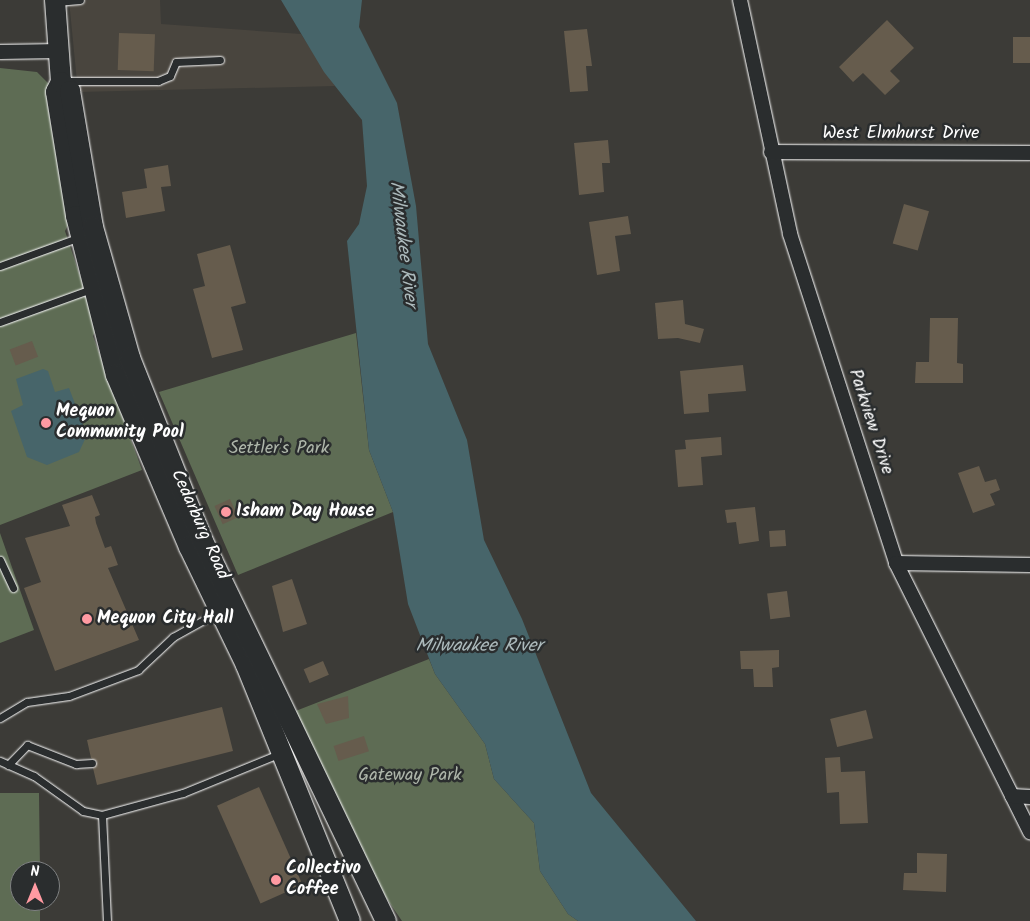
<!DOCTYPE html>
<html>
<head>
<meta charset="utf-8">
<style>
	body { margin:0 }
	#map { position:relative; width:1030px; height:921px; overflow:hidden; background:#3c3b37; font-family:Kalam,sans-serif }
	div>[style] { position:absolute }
	.built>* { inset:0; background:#49453e }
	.green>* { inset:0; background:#5e6c54 }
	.water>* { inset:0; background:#47656a }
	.building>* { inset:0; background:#665c4d; transform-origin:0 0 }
	.roads { filter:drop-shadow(0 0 1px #fff) drop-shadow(0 0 1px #fff) }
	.lane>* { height:7px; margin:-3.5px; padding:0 3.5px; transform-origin:3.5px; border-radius:3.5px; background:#2a2d2e }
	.street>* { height:14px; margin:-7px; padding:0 7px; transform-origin:7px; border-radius:7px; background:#2a2d2e }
	.secondary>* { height:20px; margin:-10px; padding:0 10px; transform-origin:10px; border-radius:10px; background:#2a2d2e }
	.dots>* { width:14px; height:14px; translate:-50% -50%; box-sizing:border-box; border:2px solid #2a2d2e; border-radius:50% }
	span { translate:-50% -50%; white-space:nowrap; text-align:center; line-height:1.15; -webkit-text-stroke:5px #2a2d2e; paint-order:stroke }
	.street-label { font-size:18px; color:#fff }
	.poi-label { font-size:18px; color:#fff; font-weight:700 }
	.left { translate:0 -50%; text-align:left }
	.park-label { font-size:18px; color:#aeb6aa }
	.water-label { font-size:19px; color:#acbabc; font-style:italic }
	.north { position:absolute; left:10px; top:861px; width:50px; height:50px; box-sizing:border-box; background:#2a2d2e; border:1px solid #7f8182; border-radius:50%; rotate:0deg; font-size:14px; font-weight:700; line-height:20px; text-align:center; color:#fff }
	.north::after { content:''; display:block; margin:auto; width:18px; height:22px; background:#ff9aa2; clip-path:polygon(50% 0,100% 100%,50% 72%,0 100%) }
</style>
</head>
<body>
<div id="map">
	<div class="built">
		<div style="clip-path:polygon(69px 0,160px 0,161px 24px,301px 34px,335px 86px,78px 92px)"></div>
	</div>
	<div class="green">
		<div style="clip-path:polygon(0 68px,37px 72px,50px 85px,52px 94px,47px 101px,68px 225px,65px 231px,97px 327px,93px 336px,142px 470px,0 525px)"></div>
		<div style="clip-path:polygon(356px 333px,369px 450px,393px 512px,238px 575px,159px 392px)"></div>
		<div style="clip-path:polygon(0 533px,34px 630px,0 643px)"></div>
		<div style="clip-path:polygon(429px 659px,435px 674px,485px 744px,494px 779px,534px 823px,540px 871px,568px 914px,578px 921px,402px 921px,385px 896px,323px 782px,293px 712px)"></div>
		<div style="clip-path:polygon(0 793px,39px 793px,40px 871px,20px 871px,20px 901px,40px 901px,40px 921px,0 921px)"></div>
	</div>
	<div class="water">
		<div style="clip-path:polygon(281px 0,362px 0,359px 27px,397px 103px,416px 206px,428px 344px,467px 440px,484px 540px,522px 619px,591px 793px,696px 921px,578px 921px,568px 914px,540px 871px,534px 823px,494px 779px,485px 744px,435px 674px,408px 604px,393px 512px,369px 450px,347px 241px,359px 224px,367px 186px,362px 120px,324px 72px)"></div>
		<div style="clip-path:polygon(43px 369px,48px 371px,55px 392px,69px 388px,87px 435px,79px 452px,47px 465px,27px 457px,11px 411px,23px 405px,16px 379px)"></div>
	</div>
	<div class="building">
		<div style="clip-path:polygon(887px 20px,914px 48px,890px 71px,900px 81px,885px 95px,863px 73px,853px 82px,839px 67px)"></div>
		<div style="clip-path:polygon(587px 29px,592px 66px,586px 66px,588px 91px,570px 92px,564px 31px)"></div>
		<div style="left:119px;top:33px;width:36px;height:37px;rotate:2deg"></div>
		<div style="left:1013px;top:37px;width:17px;height:26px"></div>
		<div style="clip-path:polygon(608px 140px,610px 163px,602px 163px,604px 192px,579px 195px,574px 143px)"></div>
		<div style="clip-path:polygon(168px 165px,171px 186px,161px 187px,165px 211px,126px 218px,122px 192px,147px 188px,144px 169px)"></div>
		<div style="left:904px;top:204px;width:26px;height:41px;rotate:16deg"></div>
		<div style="clip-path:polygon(628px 216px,631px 234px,615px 236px,620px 271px,597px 275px,589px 222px)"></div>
		<div style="clip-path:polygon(230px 245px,246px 303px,231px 307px,243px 350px,212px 358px,193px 289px,205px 286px,197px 254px)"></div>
		<div style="clip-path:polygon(683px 300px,685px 324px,704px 329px,700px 343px,678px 338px,658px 339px,655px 303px)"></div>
		<div style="clip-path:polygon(930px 318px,958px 318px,957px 363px,963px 364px,963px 383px,915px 383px,916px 362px,929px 362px)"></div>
		<div style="left:32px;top:341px;width:17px;height:24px;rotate:69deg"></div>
		<div style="clip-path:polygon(743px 365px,746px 391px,708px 394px,709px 412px,684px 414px,680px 371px)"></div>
		<div style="clip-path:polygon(721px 437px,722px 455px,701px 457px,703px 485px,678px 487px,675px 450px,686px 449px,685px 440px)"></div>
		<div style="clip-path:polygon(979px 466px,985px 482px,996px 479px,1000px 490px,990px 494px,995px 505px,973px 513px,958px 473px)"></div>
		<div style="clip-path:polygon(92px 495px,100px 515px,95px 517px,96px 523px,105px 548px,111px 546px,118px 565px,108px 568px,139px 640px,55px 671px,24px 588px,41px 582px,25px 538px,70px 526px,62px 505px)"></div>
		<div style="left:230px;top:499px;width:20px;height:17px;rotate:66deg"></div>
		<div style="clip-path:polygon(755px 507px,759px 541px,739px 544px,736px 522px,727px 523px,725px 510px)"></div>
		<div style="left:785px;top:530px;width:16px;height:16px;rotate:86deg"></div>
		<div style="clip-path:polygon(292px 579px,307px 624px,283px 632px,272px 586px)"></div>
		<div style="left:787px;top:591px;width:26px;height:20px;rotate:83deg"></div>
		<div style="clip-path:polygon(779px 650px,779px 667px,772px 668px,773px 687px,754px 687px,753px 669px,741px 669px,740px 651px)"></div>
		<div style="left:323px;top:661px;width:15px;height:21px;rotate:67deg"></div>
		<div style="clip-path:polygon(348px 696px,349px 718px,326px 724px,317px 704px)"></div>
		<div style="clip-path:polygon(222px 707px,233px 751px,97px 785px,93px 768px,97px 762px,91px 758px,87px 740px)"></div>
		<div style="left:866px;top:710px;width:29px;height:37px;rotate:76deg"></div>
		<div style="left:364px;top:736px;width:16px;height:32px;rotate:72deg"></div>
		<div style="clip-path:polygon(840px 757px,841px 772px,865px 771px,868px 823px,840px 824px,839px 792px,827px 793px,825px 758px)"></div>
		<div style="left:259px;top:787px;width:107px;height:46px;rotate:66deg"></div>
		<div style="clip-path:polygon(917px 853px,947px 854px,946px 892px,903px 890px,904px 873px,917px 873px)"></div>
	</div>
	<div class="roads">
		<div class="lane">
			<div style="left:56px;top:2px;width:24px;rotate:-5deg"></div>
			<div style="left:67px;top:81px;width:91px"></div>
			<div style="left:158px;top:81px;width:13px;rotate:-23deg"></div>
			<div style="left:170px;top:76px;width:15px;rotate:-67deg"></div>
			<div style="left:176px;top:62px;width:44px;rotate:-2.6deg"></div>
			<div style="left:0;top:266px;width:85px;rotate:-19.9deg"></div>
			<div style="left:0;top:322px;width:100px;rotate:-19.9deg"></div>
			<div style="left:0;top:560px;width:31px;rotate:65deg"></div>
			<div style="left:0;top:718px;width:31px;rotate:-31deg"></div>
			<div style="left:27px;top:702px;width:42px;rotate:-8.1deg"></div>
			<div style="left:69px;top:696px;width:74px;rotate:-20.6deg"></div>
			<div style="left:138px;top:670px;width:48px;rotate:-43.3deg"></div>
			<div style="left:173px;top:637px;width:51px;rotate:-29.1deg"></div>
			<div style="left:0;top:761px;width:37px;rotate:24deg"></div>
			<div style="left:34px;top:776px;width:60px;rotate:35.5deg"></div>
			<div style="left:83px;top:811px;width:19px;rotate:12deg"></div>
			<div style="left:102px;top:815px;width:106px;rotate:87.3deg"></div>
			<div style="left:8px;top:765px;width:28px;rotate:-46deg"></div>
			<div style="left:27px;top:745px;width:53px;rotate:21.2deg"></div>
			<div style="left:76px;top:764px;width:16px;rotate:-4deg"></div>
			<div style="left:102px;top:815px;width:84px;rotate:-15.2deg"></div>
			<div style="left:183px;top:793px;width:106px;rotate:-22.2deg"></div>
		</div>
		<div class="street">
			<div style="left:740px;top:0;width:239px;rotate:77.9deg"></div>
			<div style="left:790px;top:234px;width:346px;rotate:72.1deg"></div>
			<div style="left:896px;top:563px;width:301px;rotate:63.5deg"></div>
			<div style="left:0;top:52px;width:59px;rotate:-1deg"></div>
			<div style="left:771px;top:152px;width:259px;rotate:0.2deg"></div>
			<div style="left:896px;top:563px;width:134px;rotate:0.9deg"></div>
			<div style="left:1012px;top:796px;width:18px;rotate:3deg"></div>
		</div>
		<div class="secondary">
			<div style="left:55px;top:0;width:82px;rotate:85.8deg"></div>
			<div style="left:61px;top:82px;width:11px;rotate:117deg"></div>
			<div style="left:56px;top:92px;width:126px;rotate:80.8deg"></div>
			<div style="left:76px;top:216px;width:164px;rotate:75.9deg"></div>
			<div style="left:116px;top:375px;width:187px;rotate:67deg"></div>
			<div style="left:189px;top:547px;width:131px;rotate:64.2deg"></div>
			<div style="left:246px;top:665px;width:276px;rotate:67.9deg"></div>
			<div style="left:61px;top:82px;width:13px;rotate:45deg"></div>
			<div style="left:70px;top:91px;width:138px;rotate:80.4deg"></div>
			<div style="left:93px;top:227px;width:136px;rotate:74.2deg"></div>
			<div style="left:130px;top:358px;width:197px;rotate:68.3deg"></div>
			<div style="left:203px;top:541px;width:422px;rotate:64.3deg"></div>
		</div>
	</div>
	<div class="dots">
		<div style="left:46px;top:423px;background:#ff9aa2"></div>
		<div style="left:226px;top:512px;background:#ff9aa2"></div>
		<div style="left:87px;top:619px;background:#ff9aa2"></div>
		<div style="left:276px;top:880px;background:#ff9aa2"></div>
	</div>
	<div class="street-label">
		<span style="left:901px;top:134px">West Elmhurst Drive</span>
		<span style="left:870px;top:422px;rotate:72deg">Parkview Drive</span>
		<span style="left:199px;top:525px;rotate:66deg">Cedarburg Road</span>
	</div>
	<div class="poi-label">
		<span class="left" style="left:56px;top:423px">Mequon<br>Community Pool</span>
		<span class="left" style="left:236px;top:512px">Isham Day House</span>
		<span class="left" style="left:97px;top:619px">Mequon City Hall</span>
		<span class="left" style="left:286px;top:880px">Collectivo<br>Coffee</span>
	</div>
	<div class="park-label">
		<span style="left:279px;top:449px">Settler's Park</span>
		<span style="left:410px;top:776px">Gateway Park</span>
	</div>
	<div class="water-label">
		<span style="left:402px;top:244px;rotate:83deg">Milwaukee River</span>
		<span style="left:479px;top:647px">Milwaukee River</span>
	</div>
	<div class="north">N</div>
</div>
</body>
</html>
